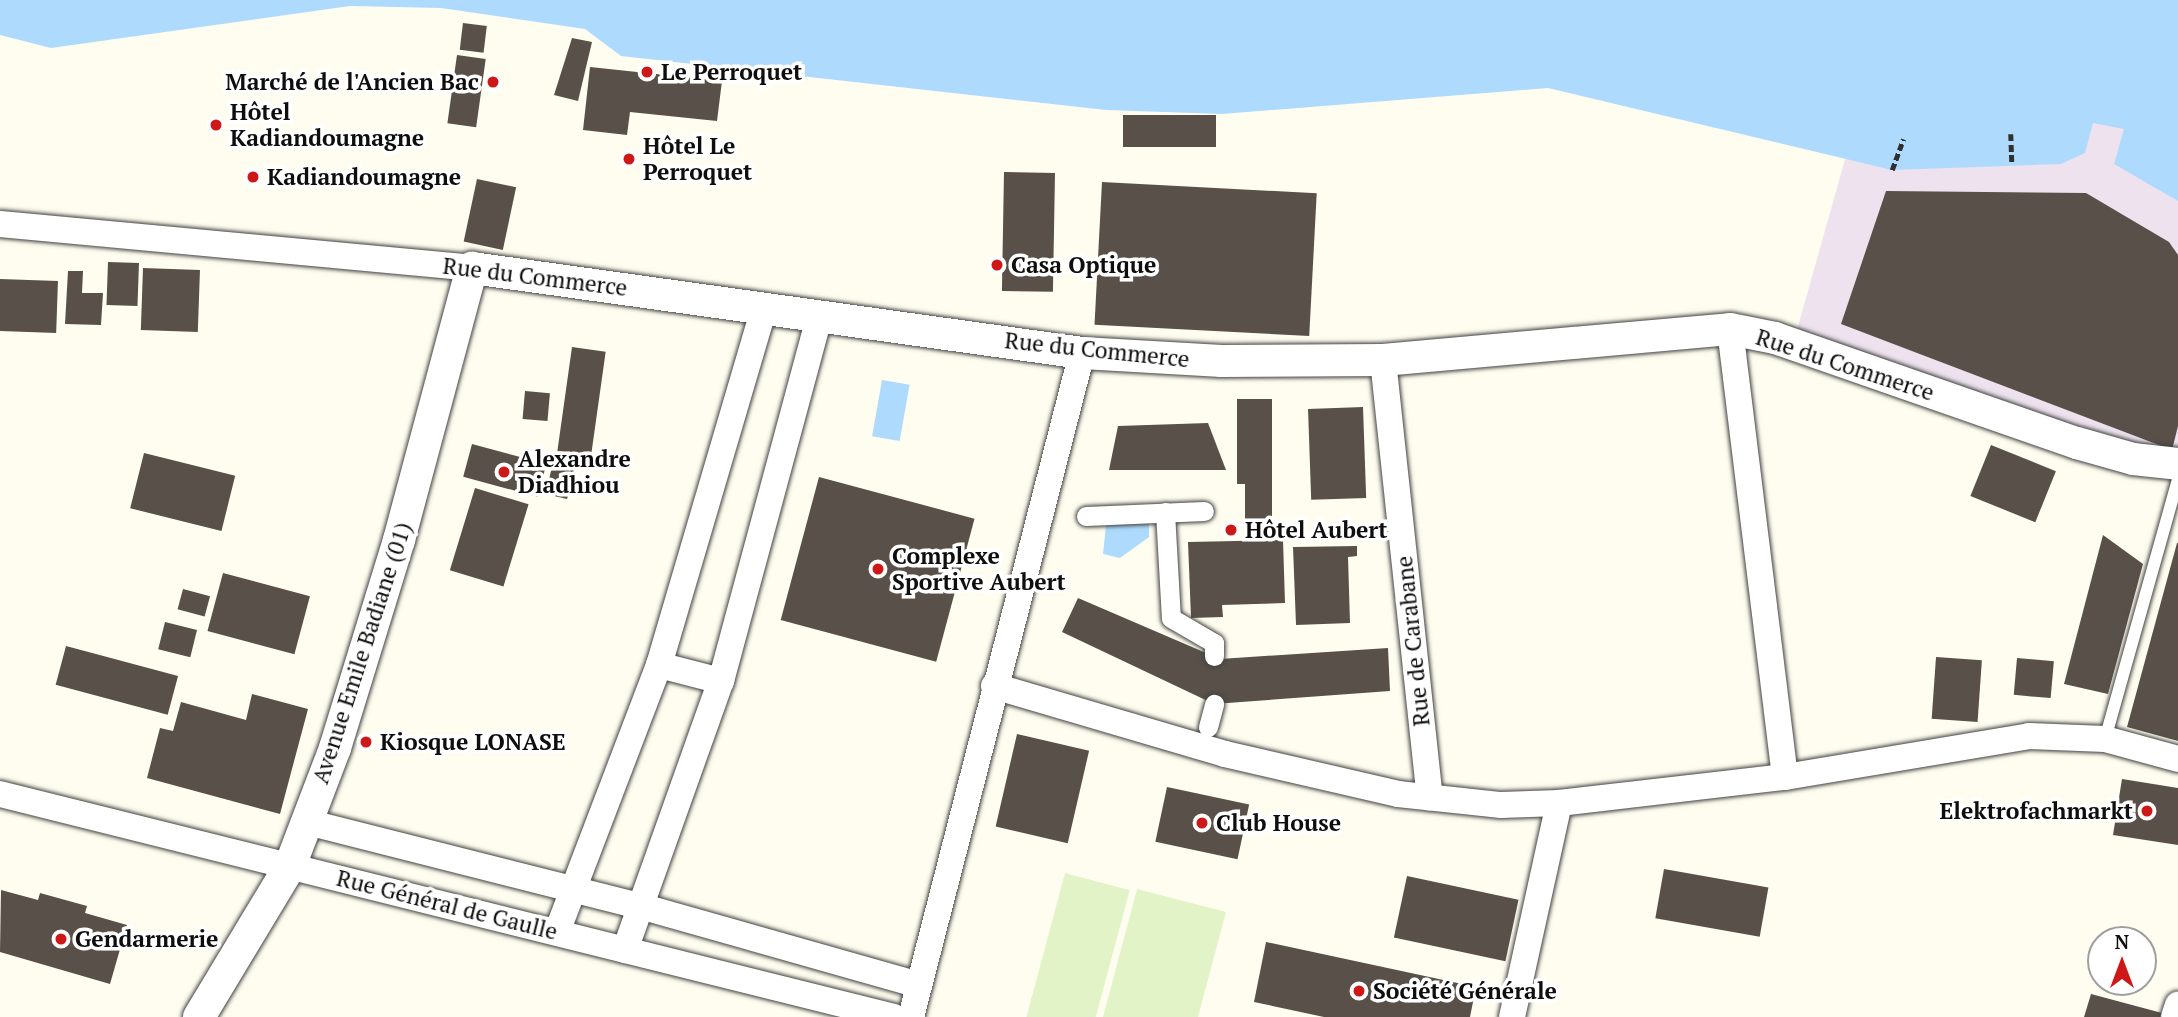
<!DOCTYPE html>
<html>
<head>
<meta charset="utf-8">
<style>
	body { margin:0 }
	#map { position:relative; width:2178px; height:1017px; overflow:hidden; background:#fffdef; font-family:"PT Serif",serif }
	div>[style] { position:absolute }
	.industrial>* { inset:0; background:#ede2ee }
	.pitch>* { inset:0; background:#e2f4c7; transform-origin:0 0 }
	.water>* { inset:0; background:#aedbfd; transform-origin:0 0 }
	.building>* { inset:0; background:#585049; transform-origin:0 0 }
	.path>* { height:4.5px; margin-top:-2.25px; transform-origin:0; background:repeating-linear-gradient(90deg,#303030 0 7px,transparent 0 10.5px) }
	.roads { filter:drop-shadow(0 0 2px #414141) drop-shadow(0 0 2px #414141) }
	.service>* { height:12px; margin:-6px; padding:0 6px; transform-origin:6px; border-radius:6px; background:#fff }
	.pedestrian>* { height:19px; margin:-9.5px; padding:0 9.5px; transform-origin:9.5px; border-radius:9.5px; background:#fff }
	.minor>* { height:26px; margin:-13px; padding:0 13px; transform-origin:13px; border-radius:13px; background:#fff }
	.tertiary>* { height:32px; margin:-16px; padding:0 16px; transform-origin:16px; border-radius:16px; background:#fff }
	.dots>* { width:19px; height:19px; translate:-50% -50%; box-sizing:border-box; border:4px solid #fff; border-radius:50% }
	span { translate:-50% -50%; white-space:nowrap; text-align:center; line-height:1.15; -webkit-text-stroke:7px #fff; paint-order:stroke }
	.poi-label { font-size:23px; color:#0e0e0e; font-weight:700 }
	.left { translate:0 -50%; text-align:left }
	.right { translate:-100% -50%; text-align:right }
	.street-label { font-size:23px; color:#0e0e0e }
	.north { position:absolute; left:2087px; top:926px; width:70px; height:70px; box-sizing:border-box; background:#fff; border:2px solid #9f9f9f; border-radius:50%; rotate:0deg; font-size:19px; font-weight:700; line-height:28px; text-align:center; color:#0e0e0e }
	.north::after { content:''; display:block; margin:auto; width:24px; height:32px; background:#ce1817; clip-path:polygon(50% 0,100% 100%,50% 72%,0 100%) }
</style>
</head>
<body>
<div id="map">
	<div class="industrial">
		<div style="clip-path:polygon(1890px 0,2178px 0,2178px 464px,1793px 344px)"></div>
	</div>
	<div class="pitch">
		<div style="left:1065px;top:873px;width:67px;height:149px;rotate:15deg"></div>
		<div style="clip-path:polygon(1137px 889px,1226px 912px,1198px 1017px,1103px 1017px)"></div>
	</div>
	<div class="water">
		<div style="clip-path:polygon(0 0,2178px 0,2178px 201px,2114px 164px,2124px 129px,2093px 123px,2085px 153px,2061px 164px,1892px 170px,1548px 88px,1222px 114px,1106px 110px,621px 56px,585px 29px,441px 8px,350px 6px,51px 48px,0 35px)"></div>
		<div style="left:882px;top:380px;width:28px;height:57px;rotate:10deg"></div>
		<div style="clip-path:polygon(1149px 523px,1149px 537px,1120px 558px,1103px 554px,1106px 525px)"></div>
	</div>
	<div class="building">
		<div style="left:463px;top:23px;width:24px;height:27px;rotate:7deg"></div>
		<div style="clip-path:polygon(572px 38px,592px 42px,578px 101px,554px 95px)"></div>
		<div style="left:457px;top:55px;width:29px;height:69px;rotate:8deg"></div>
		<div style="clip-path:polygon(590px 67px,722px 81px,717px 121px,630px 112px,627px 135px,583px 130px)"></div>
		<div style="left:1216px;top:115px;width:32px;height:93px;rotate:90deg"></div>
		<div style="left:1004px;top:172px;width:51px;height:119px;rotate:1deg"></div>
		<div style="left:477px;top:179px;width:40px;height:64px;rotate:12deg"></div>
		<div style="left:1102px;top:182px;width:215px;height:143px;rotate:3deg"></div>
		<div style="clip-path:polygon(1886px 191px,2086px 193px,2169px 242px,2178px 255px,2178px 426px,2172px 450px,1841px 324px)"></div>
		<div style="left:108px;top:262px;width:31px;height:43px;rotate:2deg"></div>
		<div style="left:143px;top:268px;width:57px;height:62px;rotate:2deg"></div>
		<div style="clip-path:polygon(68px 271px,83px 271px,82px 293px,103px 293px,101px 325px,65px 324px)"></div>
		<div style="left:0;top:279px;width:58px;height:52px;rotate:2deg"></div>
		<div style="left:572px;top:347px;width:34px;height:105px;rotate:8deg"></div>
		<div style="left:525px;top:391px;width:25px;height:28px;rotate:5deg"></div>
		<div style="clip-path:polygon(1237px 399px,1272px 399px,1272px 524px,1245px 524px,1245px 484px,1237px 484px)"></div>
		<div style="left:1363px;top:407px;width:91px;height:55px;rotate:88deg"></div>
		<div style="clip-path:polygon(1208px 423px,1226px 470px,1109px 470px,1118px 426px)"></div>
		<div style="left:472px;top:444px;width:77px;height:34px;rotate:15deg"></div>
		<div style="left:1991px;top:445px;width:70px;height:55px;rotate:22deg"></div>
		<div style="left:144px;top:453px;width:94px;height:57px;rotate:14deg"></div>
		<div style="left:554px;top:458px;width:22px;height:37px;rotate:13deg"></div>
		<div style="left:819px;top:477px;width:161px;height:148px;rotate:15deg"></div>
		<div style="left:475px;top:488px;width:56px;height:86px;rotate:17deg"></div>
		<div style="clip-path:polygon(2103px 535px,2143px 564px,2108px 694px,2064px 684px)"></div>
		<div style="clip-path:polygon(1283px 540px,1285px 603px,1222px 605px,1223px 617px,1191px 618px,1188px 542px)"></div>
		<div style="clip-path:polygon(2177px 543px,2178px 543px,2178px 741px,2127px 727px)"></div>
		<div style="clip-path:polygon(1357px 546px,1357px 556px,1348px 557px,1350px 623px,1296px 625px,1293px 547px)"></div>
		<div style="left:223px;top:573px;width:90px;height:60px;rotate:15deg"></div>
		<div style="left:183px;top:589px;width:28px;height:21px;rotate:15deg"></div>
		<div style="clip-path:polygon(1078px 598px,1220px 659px,1388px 648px,1390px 691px,1214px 704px,1062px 632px)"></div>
		<div style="left:165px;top:622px;width:33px;height:28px;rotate:14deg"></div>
		<div style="left:66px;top:646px;width:116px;height:40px;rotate:15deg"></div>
		<div style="left:1936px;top:657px;width:46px;height:62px;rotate:4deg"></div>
		<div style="left:2017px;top:658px;width:37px;height:37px;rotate:5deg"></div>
		<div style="clip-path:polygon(252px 694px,308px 709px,280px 814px,147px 778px,160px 728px,173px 731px,181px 702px,246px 720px)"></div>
		<div style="left:1017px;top:734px;width:74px;height:95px;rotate:13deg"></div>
		<div style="clip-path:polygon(2122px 779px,2178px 788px,2178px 845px,2113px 835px)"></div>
		<div style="left:1167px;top:787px;width:84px;height:56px;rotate:12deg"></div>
		<div style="left:1664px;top:869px;width:106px;height:50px;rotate:10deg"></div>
		<div style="left:1407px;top:876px;width:114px;height:63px;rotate:12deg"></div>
		<div style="clip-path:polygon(1px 890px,38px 900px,40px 893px,87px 906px,85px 913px,127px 925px,110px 984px,0 952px)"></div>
		<div style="clip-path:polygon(1266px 942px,1476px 987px,1470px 1017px,1324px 1017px,1254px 1002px)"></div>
		<div style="clip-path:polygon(2091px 994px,2162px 1013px,2161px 1017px,2084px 1017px)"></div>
	</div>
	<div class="path">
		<div style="left:2011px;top:134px;width:29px;rotate:88deg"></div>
		<div style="left:1892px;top:170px;width:33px;rotate:-70deg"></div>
	</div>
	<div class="roads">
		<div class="service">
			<div style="left:2105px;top:739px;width:270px;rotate:-74.3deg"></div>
		</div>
		<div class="pedestrian">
			<div style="left:1165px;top:512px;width:106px;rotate:86.8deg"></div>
			<div style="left:1171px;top:618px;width:50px;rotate:30.2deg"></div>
			<div style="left:1214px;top:643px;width:13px;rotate:90deg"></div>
			<div style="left:1086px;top:516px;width:118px;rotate:-2.4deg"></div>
			<div style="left:1208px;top:727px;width:24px;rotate:-75deg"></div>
		</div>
		<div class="minor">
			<div style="left:0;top:224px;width:474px;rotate:5.3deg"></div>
			<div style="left:1730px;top:329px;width:451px;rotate:83deg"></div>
			<div style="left:1383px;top:360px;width:440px;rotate:83.9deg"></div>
			<div style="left:659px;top:665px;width:64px;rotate:14.5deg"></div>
			<div style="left:994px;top:686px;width:241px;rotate:16.4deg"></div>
			<div style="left:1225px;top:754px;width:178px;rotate:13deg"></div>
			<div style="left:1398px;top:794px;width:104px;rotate:6.1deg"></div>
			<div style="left:1501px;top:805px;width:58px;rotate:-2deg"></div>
			<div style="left:1559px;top:803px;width:227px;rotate:-6.6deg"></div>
			<div style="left:1785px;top:777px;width:247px;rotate:-9.5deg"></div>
			<div style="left:2029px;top:736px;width:76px;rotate:2.3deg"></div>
			<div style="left:2105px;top:739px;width:76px;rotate:15.3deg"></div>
			<div style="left:0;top:794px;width:921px;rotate:14.01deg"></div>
			<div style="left:307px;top:822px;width:343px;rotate:14.2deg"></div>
			<div style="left:640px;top:906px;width:290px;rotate:15.8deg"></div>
			<div style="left:557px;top:932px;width:286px;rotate:-69.1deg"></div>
			<div style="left:659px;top:665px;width:372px;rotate:-73.6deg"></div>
			<div style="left:625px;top:950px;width:286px;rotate:-70.4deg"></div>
			<div style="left:721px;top:681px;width:380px;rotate:-74.9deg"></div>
			<div style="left:911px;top:1017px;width:686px;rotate:-75.56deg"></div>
			<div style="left:1512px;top:1017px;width:219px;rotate:-77.6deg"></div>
			<div style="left:2174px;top:1017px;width:13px;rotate:-72deg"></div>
		</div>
		<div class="tertiary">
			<div style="left:199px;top:1017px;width:176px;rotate:-58.9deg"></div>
			<div style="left:290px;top:866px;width:126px;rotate:-69.1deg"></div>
			<div style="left:335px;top:748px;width:218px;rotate:-72.9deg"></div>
			<div style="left:399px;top:540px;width:282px;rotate:-75deg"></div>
			<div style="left:472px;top:268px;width:616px;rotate:7.93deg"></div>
			<div style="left:1082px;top:353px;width:140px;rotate:3.3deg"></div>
			<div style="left:1222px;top:361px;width:161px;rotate:-0.4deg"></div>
			<div style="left:1383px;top:360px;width:348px;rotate:-5.1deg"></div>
			<div style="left:1730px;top:329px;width:46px;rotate:11.3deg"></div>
			<div style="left:1775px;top:338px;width:320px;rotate:19.2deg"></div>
			<div style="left:2077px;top:443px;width:58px;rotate:15.9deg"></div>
			<div style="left:2133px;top:459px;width:45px;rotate:6.3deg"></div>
		</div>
	</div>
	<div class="dots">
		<div style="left:647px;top:72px;background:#ce1817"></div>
		<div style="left:493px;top:82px;background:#ce1817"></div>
		<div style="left:216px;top:125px;background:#ce1817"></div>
		<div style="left:629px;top:159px;background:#ce1817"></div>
		<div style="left:253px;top:177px;background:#ce1817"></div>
		<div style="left:997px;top:265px;background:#ce1817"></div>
		<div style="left:504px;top:472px;background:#ce1817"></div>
		<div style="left:1231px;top:530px;background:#ce1817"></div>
		<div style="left:878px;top:569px;background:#ce1817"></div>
		<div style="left:366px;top:742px;background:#ce1817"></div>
		<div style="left:2147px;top:811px;background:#ce1817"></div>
		<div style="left:1202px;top:823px;background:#ce1817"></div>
		<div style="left:61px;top:939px;background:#ce1817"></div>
		<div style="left:1359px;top:991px;background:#ce1817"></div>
	</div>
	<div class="poi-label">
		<span class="left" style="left:661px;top:72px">Le Perroquet</span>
		<span class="right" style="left:479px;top:82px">Marché de l'Ancien Bac</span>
		<span class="left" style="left:230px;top:125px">Hôtel<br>Kadiandoumagne</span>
		<span class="left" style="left:643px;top:159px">Hôtel Le<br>Perroquet</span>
		<span class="left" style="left:267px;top:177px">Kadiandoumagne</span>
		<span class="left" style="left:1011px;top:265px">Casa Optique</span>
		<span class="left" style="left:518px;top:472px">Alexandre<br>Diadhiou</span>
		<span class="left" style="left:1245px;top:530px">Hôtel Aubert</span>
		<span class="left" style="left:892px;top:569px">Complexe<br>Sportive Aubert</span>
		<span class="left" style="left:380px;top:742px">Kiosque LONASE</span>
		<span class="right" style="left:2133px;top:811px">Elektrofachmarkt</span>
		<span class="left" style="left:1216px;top:823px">Club House</span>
		<span class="left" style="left:75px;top:939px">Gendarmerie</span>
		<span class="left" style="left:1373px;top:991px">Société Générale</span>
	</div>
	<div class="street-label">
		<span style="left:535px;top:277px;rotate:7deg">Rue du Commerce</span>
		<span style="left:1097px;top:350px;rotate:6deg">Rue du Commerce</span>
		<span style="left:1845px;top:365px;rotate:18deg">Rue du Commerce</span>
		<span style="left:1413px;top:641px;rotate:-96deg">Rue de Carabane</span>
		<span style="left:362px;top:653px;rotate:-72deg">Avenue Emile Badiane (01)</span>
		<span style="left:447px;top:905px;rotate:14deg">Rue Général de Gaulle</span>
	</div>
	<div class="north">N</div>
</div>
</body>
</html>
